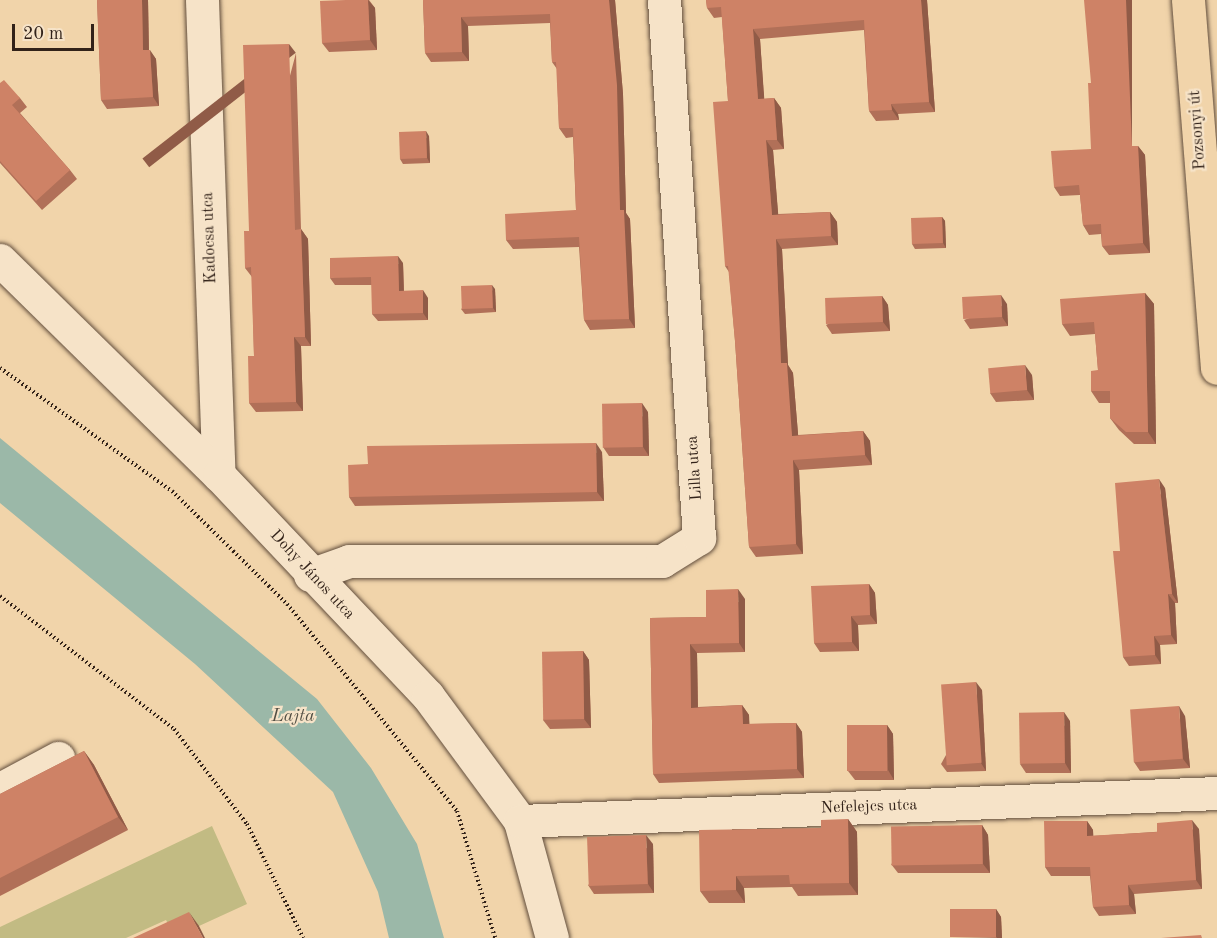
<!DOCTYPE html>
<html>
<head>
<meta charset="utf-8">
<style>
	body { margin:0 }
	#map { position:relative; width:1217px; height:938px; overflow:hidden; background:#f1d4aa; font-family:"Old Standard TT",serif }
	div>[style] { position:absolute }
	.green>* { inset:0; background:#c2bb83 }
	.water>* { inset:0; background:#9bb8a8 }
	.path>* { height:4px; margin-top:-2px; transform-origin:0; background:repeating-linear-gradient(90deg,#322219 0 1.5px,transparent 0 4.5px) }
	.roads { filter:drop-shadow(0 0 2px #624e3d) drop-shadow(0 0 2px #624e3d) }
	.minor>* { height:33px; margin:-16.5px; padding:0 16.5px; transform-origin:16.5px; border-radius:16.5px; background:#f6e3c8 }
	.major>* { height:33px; margin:-16.5px; padding:0 16.5px; transform-origin:16.5px; border-radius:16.5px; background:#f1d4aa }
	.wall>* { inset:0; background:#b17058 }
	.shaded-wall>* { inset:0; background:#905b47; transform-origin:0 0 }
	.building>* { inset:0; background:#ce8266; transform-origin:0 0 }
	span { translate:-50% -50%; white-space:nowrap; text-align:center; line-height:1.15; -webkit-text-stroke:4.5px #f6e3c8; paint-order:stroke }
	.street-label { font-size:16px; color:#322219 }
	.water-label { font-size:18px; color:#524f44; font-style:italic }
	.scale { position:absolute; left:12px; top:24px; width:82px; height:27px; box-sizing:border-box; border:3px solid #322219; border-top:0; padding-left:8px; font-size:18px; line-height:21px; white-space:nowrap; color:#322219; -webkit-text-stroke:4px #f6e3c8; paint-order:stroke }
</style>
</head>
<body>
<div id="map">
	<div class="green">
		<div style="clip-path:polygon(212px 826px,247px 904px,175px 937px,166px 920px,126px 938px,0 938px,0 927px)"></div>
	</div>
	<div class="water">
		<div style="clip-path:polygon(0 438px,317px 699px,371px 768px,417px 844px,444px 938px,389px 938px,378px 892px,333px 792px,195px 664px,0 503px)"></div>
	</div>
	<div class="path">
		<div style="left:0;top:368px;width:211px;rotate:35.6deg"></div>
		<div style="left:172px;top:491px;width:161px;rotate:44.5deg"></div>
		<div style="left:287px;top:604px;width:268px;rotate:50.6deg"></div>
		<div style="left:457px;top:811px;width:133px;rotate:73.3deg"></div>
		<div style="left:0;top:596px;width:219px;rotate:37.4deg"></div>
		<div style="left:174px;top:729px;width:120px;rotate:52.5deg"></div>
		<div style="left:247px;top:824px;width:127px;rotate:63.8deg"></div>
	</div>
	<div class="roads">
		<div class="minor">
			<div style="left:202px;top:0;width:475px;rotate:88deg"></div>
			<div style="left:0;top:260px;width:307px;rotate:44.5deg"></div>
			<div style="left:219px;top:475px;width:304px;rotate:46.6deg"></div>
			<div style="left:428px;top:696px;width:155px;rotate:53.6deg"></div>
			<div style="left:520px;top:821px;width:121px;rotate:74.7deg"></div>
			<div style="left:310px;top:575px;width:41px;rotate:-19.7deg"></div>
			<div style="left:349px;top:561px;width:313px"></div>
			<div style="left:662px;top:561px;width:44px;rotate:-31.9deg"></div>
			<div style="left:699px;top:538px;width:539px;rotate:-93.72deg"></div>
			<div style="left:0;top:789px;width:66px;rotate:-28.1deg"></div>
			<div style="left:520px;top:821px;width:698px;rotate:-2.3deg"></div>
		</div>
		<div class="major">
			<div style="left:1188px;top:0;width:369px;rotate:85.5deg"></div>
		</div>
	</div>
	<div class="wall">
		<div style="clip-path:polygon(97px 0,148px 0,149px 50px,156px 59px,159px 106px,107px 109px,101px 100px)"></div>
		<div style="clip-path:polygon(346px 0,369px 0,375px 8px,377px 50px,329px 52px,322px 43px)"></div>
		<div style="clip-path:polygon(423px 0,615px 0,623px 94px,626px 213px,630px 219px,635px 328px,590px 330px,584px 320px,579px 247px,513px 249px,506px 240px,576px 210px,573px 137px,566px 138px,559px 128px,557px 69px,552px 62px,550px 23px,468px 26px,469px 61px,431px 62px,425px 53px)"></div>
		<div style="clip-path:polygon(706px 0,927px 0,935px 112px,898px 114px,899px 120px,876px 121px,869px 111px,864px 30px,760px 39px,764px 99px,774px 98px,781px 108px,784px 149px,773px 150px,778px 214px,830px 212px,837px 222px,838px 245px,782px 249px,788px 365px,793px 373px,798px 435px,863px 431px,870px 441px,872px 465px,799px 470px,803px 554px,756px 557px,749px 547px,735px 341px,729px 272px,725px 266px,728px 101px,722px 17px,714px 18px,707px 8px)"></div>
		<div style="clip-path:polygon(296px 53px,301px 229px,308px 239px,311px 346px,301px 346px,303px 411px,256px 412px,249px 403px,254px 356px,252px 277px,245px 268px,249px 231px)"></div>
		<div style="clip-path:polygon(0 83px,20px 98px,27px 107px,20px 113px,70px 170px,77px 179px,42px 210px,0 163px)"></div>
		<div style="clip-path:polygon(429px 136px,430px 163px,403px 164px,400px 159px)"></div>
		<div style="clip-path:polygon(1138px 146px,1145px 155px,1150px 253px,1109px 255px,1102px 246px,1101px 234px,1089px 235px,1083px 225px,1080px 195px,1060px 196px,1054px 187px)"></div>
		<div style="clip-path:polygon(942px 217px,945px 221px,946px 248px,915px 249px,912px 244px)"></div>
		<div style="clip-path:polygon(403px 263px,404px 291px,428px 298px,428px 320px,378px 321px,372px 314px,372px 285px,335px 285px,330px 278px)"></div>
		<div style="clip-path:polygon(495px 289px,496px 312px,465px 314px,461px 309px)"></div>
		<div style="clip-path:polygon(1145px 293px,1154px 304px,1156px 444px,1134px 444px,1119px 430px,1110px 418px,1110px 403px,1099px 403px,1091px 391px,1098px 370px,1095px 334px,1070px 336px,1062px 324px)"></div>
		<div style="clip-path:polygon(882px 296px,888px 305px,890px 331px,832px 334px,826px 325px)"></div>
		<div style="clip-path:polygon(1007px 304px,1008px 326px,970px 329px,964px 320px)"></div>
		<div style="clip-path:polygon(1032px 375px,1034px 400px,996px 402px,990px 393px)"></div>
		<div style="clip-path:polygon(648px 412px,649px 456px,609px 456px,603px 447px)"></div>
		<div style="clip-path:polygon(602px 452px,604px 501px,355px 506px,349px 497px)"></div>
		<div style="clip-path:polygon(1165px 488px,1178px 603px,1175px 603px,1177px 644px,1160px 645px,1161px 664px,1129px 666px,1123px 657px,1120px 551px)"></div>
		<div style="clip-path:polygon(869px 584px,875px 593px,877px 624px,858px 625px,859px 651px,820px 652px,814px 643px)"></div>
		<div style="clip-path:polygon(745px 599px,745px 652px,697px 653px,698px 707px,742px 705px,749px 715px,749px 724px,796px 723px,802px 732px,804px 778px,659px 783px,653px 774px,650px 618px,706px 617px)"></div>
		<div style="clip-path:polygon(583px 651px,589px 660px,591px 728px,550px 729px,543px 720px)"></div>
		<div style="clip-path:polygon(982px 690px,986px 771px,947px 772px,941px 764px)"></div>
		<div style="clip-path:polygon(1185px 716px,1190px 768px,1140px 771px,1134px 762px)"></div>
		<div style="clip-path:polygon(1070px 721px,1071px 773px,1026px 773px,1020px 764px)"></div>
		<div style="clip-path:polygon(887px 725px,893px 734px,894px 780px,855px 780px,848px 771px)"></div>
		<div style="clip-path:polygon(84px 751px,94px 765px,128px 830px,0 896px,0 794px)"></div>
		<div style="clip-path:polygon(848px 819px,857px 832px,858px 895px,798px 896px,792px 887px,744px 888px,745px 903px,709px 903px,700px 891px,821px 828px)"></div>
		<div style="clip-path:polygon(1087px 821px,1093px 830px,1093px 836px,1199px 829px,1202px 889px,1134px 894px,1136px 914px,1099px 916px,1093px 907px,1090px 876px,1051px 876px,1045px 867px)"></div>
		<div style="clip-path:polygon(982px 825px,988px 835px,990px 873px,898px 873px,891px 864px)"></div>
		<div style="clip-path:polygon(653px 844px,654px 893px,594px 894px,588px 885px)"></div>
		<div style="clip-path:polygon(996px 909px,1001px 917px,1002px 938px,952px 937px)"></div>
	</div>
	<div class="shaded-wall">
		<div style="clip-path:polygon(142px 0,148px 0,149px 59px,143px 50px)"></div>
		<div style="clip-path:polygon(368px 0,375px 8px,377px 50px,370px 40px)"></div>
		<div style="clip-path:polygon(609px 0,615px 0,623px 94px,626px 213px,630px 219px,635px 328px,629px 319px,620px 210px)"></div>
		<div style="clip-path:polygon(921px 0,927px 0,935px 112px,929px 102px)"></div>
		<div style="left:1126px;top:0;width:6px;height:146px"></div>
		<div style="clip-path:polygon(461px 17px,468px 26px,469px 61px,462px 52px)"></div>
		<div style="clip-path:polygon(753px 29px,760px 39px,765px 109px,758px 99px)"></div>
		<div style="left:289px;top:44px;width:11px;height:186px;rotate:52deg"></div>
		<div style="clip-path:polygon(150px 50px,156px 59px,159px 106px,153px 97px)"></div>
		<div style="clip-path:polygon(774px 98px,781px 108px,784px 149px,777px 140px)"></div>
		<div style="clip-path:polygon(891px 104px,898px 114px,899px 120px,892px 110px)"></div>
		<div style="clip-path:polygon(426px 131px,429px 136px,430px 163px,427px 158px)"></div>
		<div style="clip-path:polygon(766px 140px,773px 150px,779px 224px,772px 215px)"></div>
		<div style="clip-path:polygon(1138px 146px,1145px 155px,1150px 253px,1143px 243px)"></div>
		<div style="clip-path:polygon(830px 212px,837px 222px,838px 245px,831px 236px)"></div>
		<div style="clip-path:polygon(942px 217px,945px 221px,946px 248px,943px 243px)"></div>
		<div style="clip-path:polygon(301px 229px,308px 239px,311px 346px,305px 337px)"></div>
		<div style="clip-path:polygon(776px 239px,782px 249px,788px 365px,793px 373px,799px 445px,792px 436px,781px 363px)"></div>
		<div style="clip-path:polygon(398px 256px,403px 263px,404px 298px,399px 291px)"></div>
		<div style="clip-path:polygon(492px 285px,495px 289px,496px 312px,493px 308px)"></div>
		<div style="clip-path:polygon(423px 290px,428px 298px,428px 320px,423px 313px)"></div>
		<div style="clip-path:polygon(1145px 293px,1154px 304px,1156px 444px,1148px 432px)"></div>
		<div style="clip-path:polygon(1001px 295px,1007px 304px,1008px 326px,1002px 317px)"></div>
		<div style="clip-path:polygon(882px 296px,888px 305px,890px 331px,883px 322px)"></div>
		<div style="clip-path:polygon(294px 337px,301px 346px,303px 411px,296px 402px)"></div>
		<div style="clip-path:polygon(1025px 365px,1032px 375px,1034px 400px,1027px 390px)"></div>
		<div style="clip-path:polygon(642px 403px,648px 412px,649px 456px,643px 447px)"></div>
		<div style="clip-path:polygon(863px 431px,870px 441px,872px 465px,865px 455px)"></div>
		<div style="clip-path:polygon(596px 443px,602px 452px,604px 501px,597px 492px)"></div>
		<div style="clip-path:polygon(793px 460px,799px 470px,803px 554px,796px 544px)"></div>
		<div style="clip-path:polygon(1159px 479px,1165px 488px,1178px 603px,1172px 594px)"></div>
		<div style="clip-path:polygon(869px 584px,875px 593px,877px 624px,870px 615px)"></div>
		<div style="clip-path:polygon(738px 589px,745px 599px,745px 652px,739px 643px)"></div>
		<div style="clip-path:polygon(1168px 594px,1175px 603px,1177px 644px,1171px 635px)"></div>
		<div style="clip-path:polygon(851px 616px,858px 625px,859px 651px,852px 642px)"></div>
		<div style="clip-path:polygon(1154px 636px,1160px 645px,1161px 664px,1155px 655px)"></div>
		<div style="clip-path:polygon(690px 644px,697px 653px,698px 717px,691px 708px)"></div>
		<div style="clip-path:polygon(583px 651px,589px 660px,591px 728px,584px 719px)"></div>
		<div style="clip-path:polygon(976px 682px,982px 690px,986px 771px,981px 763px)"></div>
		<div style="clip-path:polygon(742px 705px,749px 715px,750px 734px,743px 724px)"></div>
		<div style="clip-path:polygon(1179px 706px,1185px 716px,1190px 768px,1183px 759px)"></div>
		<div style="clip-path:polygon(1064px 712px,1070px 721px,1071px 773px,1065px 763px)"></div>
		<div style="clip-path:polygon(796px 723px,802px 732px,804px 778px,797px 769px)"></div>
		<div style="clip-path:polygon(887px 725px,893px 734px,894px 780px,888px 770px)"></div>
		<div style="clip-path:polygon(84px 751px,94px 765px,128px 830px,118px 817px)"></div>
		<div style="clip-path:polygon(848px 819px,857px 832px,858px 895px,849px 883px)"></div>
		<div style="clip-path:polygon(1192px 820px,1199px 829px,1202px 889px,1196px 880px)"></div>
		<div style="clip-path:polygon(1087px 821px,1093px 830px,1094px 845px,1087px 836px)"></div>
		<div style="clip-path:polygon(982px 825px,988px 835px,990px 873px,983px 864px)"></div>
		<div style="clip-path:polygon(646px 835px,653px 844px,654px 893px,648px 884px)"></div>
		<div style="clip-path:polygon(736px 876px,744px 888px,745px 903px,736px 890px)"></div>
		<div style="clip-path:polygon(1128px 885px,1134px 894px,1136px 914px,1129px 905px)"></div>
		<div style="clip-path:polygon(996px 909px,1001px 917px,1002px 938px,997px 938px,996px 937px)"></div>
		<div style="clip-path:polygon(189px 912px,199px 926px,205px 938px,203px 938px)"></div>
	</div>
	<div class="building">
		<div style="clip-path:polygon(97px 0,142px 0,143px 50px,150px 50px,153px 97px,101px 100px)"></div>
		<div style="clip-path:polygon(346px 0,368px 0,370px 40px,322px 43px,320px 1px)"></div>
		<div style="clip-path:polygon(423px 0,609px 0,617px 85px,620px 210px,624px 210px,629px 319px,584px 320px,579px 237px,506px 240px,505px 214px,576px 210px,573px 128px,559px 128px,556px 62px,552px 62px,550px 14px,461px 17px,462px 52px,425px 53px)"></div>
		<div style="clip-path:polygon(706px 0,921px 0,929px 102px,891px 104px,892px 110px,869px 111px,864px 20px,753px 29px,758px 99px,774px 98px,777px 140px,766px 140px,772px 215px,830px 212px,831px 236px,776px 239px,781px 363px,787px 363px,792px 436px,863px 431px,865px 455px,793px 460px,796px 544px,749px 547px,735px 341px,728px 266px,725px 266px,713px 102px,728px 101px,721px 7px,707px 8px)"></div>
		<div style="clip-path:polygon(1084px 0,1126px 0,1132px 146px,1138px 146px,1143px 243px,1102px 246px,1101px 224px,1083px 225px,1079px 185px,1054px 187px,1051px 151px,1091px 149px,1088px 83px,1091px 83px)"></div>
		<div style="clip-path:polygon(289px 44px,295px 230px,301px 229px,305px 337px,294px 337px,296px 402px,249px 403px,248px 356px,254px 356px,251px 267px,245px 268px,244px 231px,249px 231px,243px 45px)"></div>
		<div style="clip-path:polygon(4px 80px,20px 98px,12px 105px,70px 170px,36px 201px,0 161px,0 83px)"></div>
		<div style="left:426px;top:131px;width:27px;height:27px;rotate:88deg"></div>
		<div style="left:942px;top:217px;width:26px;height:31px;rotate:88deg"></div>
		<div style="clip-path:polygon(398px 256px,399px 291px,423px 290px,423px 313px,372px 314px,371px 277px,330px 278px,330px 258px)"></div>
		<div style="left:492px;top:285px;width:23px;height:31px;rotate:88deg"></div>
		<div style="clip-path:polygon(1145px 293px,1148px 432px,1126px 432px,1110px 418px,1110px 391px,1091px 391px,1091px 371px,1098px 370px,1094px 322px,1062px 324px,1060px 299px)"></div>
		<div style="left:1001px;top:295px;width:22px;height:39px;rotate:87deg"></div>
		<div style="left:882px;top:296px;width:26px;height:57px;rotate:88deg"></div>
		<div style="left:1025px;top:365px;width:25px;height:37px;rotate:85deg"></div>
		<div style="left:642px;top:403px;width:44px;height:40px;rotate:89deg"></div>
		<div style="clip-path:polygon(596px 443px,597px 492px,349px 497px,348px 465px,368px 464px,367px 446px)"></div>
		<div style="clip-path:polygon(1159px 479px,1172px 594px,1168px 594px,1171px 635px,1154px 636px,1155px 655px,1123px 657px,1113px 551px,1120px 551px,1115px 483px)"></div>
		<div style="clip-path:polygon(869px 584px,870px 615px,851px 616px,852px 642px,814px 643px,811px 586px)"></div>
		<div style="clip-path:polygon(738px 589px,739px 643px,690px 644px,691px 708px,742px 705px,743px 724px,796px 723px,797px 769px,653px 774px,650px 618px,706px 617px,706px 590px)"></div>
		<div style="left:583px;top:651px;width:68px;height:41px;rotate:89deg"></div>
		<div style="left:976px;top:682px;width:81px;height:35px;rotate:86deg"></div>
		<div style="left:1179px;top:706px;width:53px;height:49px;rotate:86deg"></div>
		<div style="left:1064px;top:712px;width:51px;height:45px;rotate:89deg"></div>
		<div style="left:847px;top:725px;width:40px;height:46px"></div>
		<div style="clip-path:polygon(84px 751px,118px 817px,0 878px,0 794px)"></div>
		<div style="clip-path:polygon(848px 819px,849px 883px,790px 884px,789px 875px,736px 876px,736px 890px,700px 891px,699px 830px,821px 828px,821px 820px)"></div>
		<div style="clip-path:polygon(1192px 820px,1196px 880px,1128px 885px,1129px 905px,1093px 907px,1090px 867px,1045px 867px,1044px 821px,1087px 821px,1087px 836px,1157px 832px,1157px 823px)"></div>
		<div style="left:982px;top:825px;width:39px;height:91px;rotate:89deg"></div>
		<div style="left:646px;top:835px;width:49px;height:59px;rotate:88deg"></div>
		<div style="left:996px;top:909px;width:28px;height:46px;rotate:90deg"></div>
		<div style="clip-path:polygon(189px 912px,203px 938px,133px 938px)"></div>
		<div style="clip-path:polygon(1201px 935px,1202px 938px,1161px 938px)"></div>
	</div>
	<div class="street-label">
		<span style="left:1198px;top:130px;rotate:-94deg">Pozsonyi út</span>
		<span style="left:210px;top:238px;rotate:-92deg">Kadocsa utca</span>
		<span style="left:695px;top:468px;rotate:-94deg">Lilla utca</span>
		<span style="left:312px;top:575px;rotate:47deg">Dohy János utca</span>
		<span style="left:869px;top:807px;rotate:-2deg">Nefelejcs utca</span>
	</div>
	<div class="water-label">
		<span style="left:293px;top:716px">Lajta</span>
	</div>
	<div class="scale">20 m</div>
</div>
</body>
</html>
